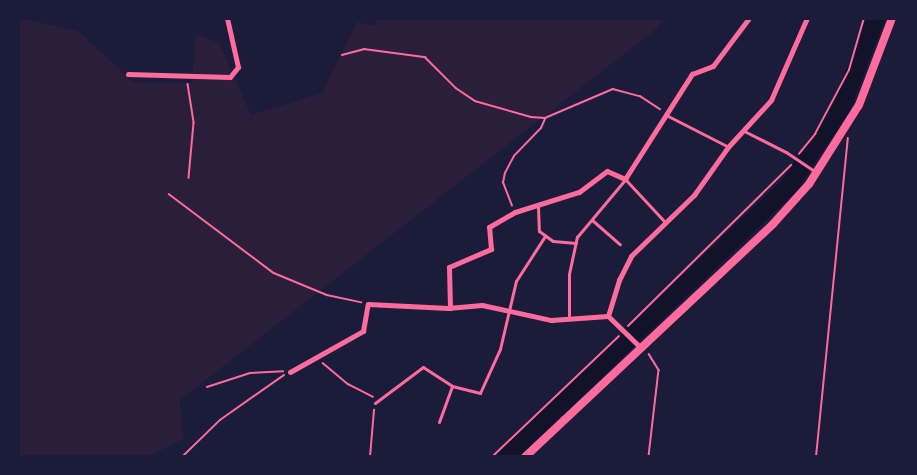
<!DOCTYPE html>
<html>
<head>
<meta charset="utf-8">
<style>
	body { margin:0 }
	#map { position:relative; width:917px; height:475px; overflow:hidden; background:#1b1b3a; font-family:"DejaVu Sans",sans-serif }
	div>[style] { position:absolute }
	.green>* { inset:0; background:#2a1e3b }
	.river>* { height:18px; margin:-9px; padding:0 9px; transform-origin:9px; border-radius:9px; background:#12122b }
	.path>* { height:1.5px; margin:-0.75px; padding:0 0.75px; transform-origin:0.75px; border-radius:0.75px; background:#ff6b9d }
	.service>* { height:3px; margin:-1.5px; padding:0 1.5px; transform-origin:1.5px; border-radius:1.5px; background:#ff6b9d }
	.minor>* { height:5px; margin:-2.5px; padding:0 2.5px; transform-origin:2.5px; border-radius:2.5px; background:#ff6b9d }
	.secondary>* { height:8px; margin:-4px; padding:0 4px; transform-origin:4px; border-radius:4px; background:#ff6b9d }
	span { translate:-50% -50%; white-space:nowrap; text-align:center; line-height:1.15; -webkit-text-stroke:4.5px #1b1b3a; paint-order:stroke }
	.frame { position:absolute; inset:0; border:20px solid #1b1b3a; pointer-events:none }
</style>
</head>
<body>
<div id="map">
	<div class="green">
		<div style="clip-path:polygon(18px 18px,78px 31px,133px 82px,192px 83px,196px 34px,219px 43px,251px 115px,322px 93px,357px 22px,374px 26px,379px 18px,665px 18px,656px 29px,180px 400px,183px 439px,147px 457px,18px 457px)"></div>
	</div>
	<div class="river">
		<div style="left:506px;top:457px;width:392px;rotate:-43.8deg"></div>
		<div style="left:789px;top:186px;width:96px;rotate:-56.5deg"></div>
		<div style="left:842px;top:106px;width:94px;rotate:-68.9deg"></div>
	</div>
	<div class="path">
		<div style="left:342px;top:55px;width:23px;rotate:-15deg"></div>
		<div style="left:364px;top:49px;width:62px;rotate:7.5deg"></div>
		<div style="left:425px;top:57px;width:44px;rotate:45deg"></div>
		<div style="left:456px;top:88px;width:23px;rotate:34deg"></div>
		<div style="left:475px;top:101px;width:58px;rotate:15.9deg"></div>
		<div style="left:531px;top:117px;width:14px;rotate:4deg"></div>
		<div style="left:545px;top:118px;width:74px;rotate:-23.1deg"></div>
		<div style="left:613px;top:89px;width:28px;rotate:15deg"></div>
		<div style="left:640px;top:96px;width:24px;rotate:33deg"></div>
		<div style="left:188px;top:84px;width:39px;rotate:81deg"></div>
		<div style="left:194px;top:123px;width:55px;rotate:95.2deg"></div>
		<div style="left:799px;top:154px;width:26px;rotate:-51deg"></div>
		<div style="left:815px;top:134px;width:72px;rotate:-62deg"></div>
		<div style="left:849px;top:70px;width:54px;rotate:-73.9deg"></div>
		<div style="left:169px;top:194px;width:131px;rotate:37deg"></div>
		<div style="left:274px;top:273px;width:57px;rotate:22.5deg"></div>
		<div style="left:327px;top:295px;width:35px;rotate:12deg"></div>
		<div style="left:512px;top:206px;width:25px;rotate:-111deg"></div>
		<div style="left:503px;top:183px;width:10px;rotate:-79deg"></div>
		<div style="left:505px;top:173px;width:19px;rotate:-62deg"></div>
		<div style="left:514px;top:156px;width:39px;rotate:-46deg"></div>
		<div style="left:541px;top:128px;width:10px;rotate:-66deg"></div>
		<div style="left:628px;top:326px;width:229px;rotate:-44.6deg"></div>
		<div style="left:649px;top:354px;width:19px;rotate:58deg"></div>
		<div style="left:659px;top:370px;width:88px;rotate:96.6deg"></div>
		<div style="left:323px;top:363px;width:33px;rotate:40deg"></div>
		<div style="left:348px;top:384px;width:28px;rotate:27deg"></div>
		<div style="left:207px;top:387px;width:45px;rotate:-18deg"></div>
		<div style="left:250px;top:373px;width:33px;rotate:-3deg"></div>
		<div style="left:168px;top:457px;width:2px"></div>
		<div style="left:182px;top:457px;width:53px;rotate:-44.2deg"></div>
		<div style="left:220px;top:420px;width:78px;rotate:-35.1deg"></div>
		<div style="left:370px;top:457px;width:47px;rotate:-85.1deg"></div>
		<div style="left:492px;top:457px;width:175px;rotate:-43.6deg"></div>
		<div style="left:816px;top:457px;width:320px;rotate:-84.3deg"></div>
	</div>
	<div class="service">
		<div style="left:668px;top:116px;width:66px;rotate:27deg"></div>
		<div style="left:744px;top:131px;width:47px;rotate:26.6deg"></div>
		<div style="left:786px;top:152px;width:34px;rotate:34deg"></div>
		<div style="left:625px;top:179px;width:57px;rotate:47.1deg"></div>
		<div style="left:538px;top:206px;width:25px;rotate:88deg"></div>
		<div style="left:539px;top:231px;width:17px;rotate:36deg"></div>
		<div style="left:553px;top:241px;width:23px;rotate:5deg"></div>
		<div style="left:592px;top:220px;width:37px;rotate:41deg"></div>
		<div style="left:569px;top:319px;width:45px;rotate:-90deg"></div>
		<div style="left:569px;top:274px;width:38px;rotate:-78deg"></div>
		<div style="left:577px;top:237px;width:73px;rotate:-50deg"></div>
		<div style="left:375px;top:403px;width:60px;rotate:-36.9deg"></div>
		<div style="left:423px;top:367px;width:35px;rotate:33deg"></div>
		<div style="left:452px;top:386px;width:29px;rotate:14deg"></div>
		<div style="left:480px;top:393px;width:48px;rotate:-65.6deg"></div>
		<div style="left:500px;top:349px;width:70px;rotate:-76.8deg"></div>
		<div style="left:516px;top:281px;width:54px;rotate:-57.2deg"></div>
		<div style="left:439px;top:422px;width:38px;rotate:-70deg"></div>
	</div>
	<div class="minor">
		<div style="left:128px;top:74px;width:102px;rotate:1.7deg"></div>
		<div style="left:230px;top:77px;width:13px;rotate:-51deg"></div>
		<div style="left:238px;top:67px;width:50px;rotate:-102.7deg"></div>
		<div style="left:450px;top:308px;width:41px;rotate:-91.4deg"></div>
		<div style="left:449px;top:267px;width:46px;rotate:-23.2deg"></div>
		<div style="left:491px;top:249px;width:22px;rotate:-95deg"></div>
		<div style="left:489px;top:227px;width:30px;rotate:-30deg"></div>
		<div style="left:515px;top:212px;width:67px;rotate:-17.4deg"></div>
		<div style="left:579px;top:192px;width:35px;rotate:-37deg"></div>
		<div style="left:607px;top:171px;width:20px;rotate:24deg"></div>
		<div style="left:625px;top:179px;width:125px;rotate:-57.5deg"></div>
		<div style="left:692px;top:74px;width:22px;rotate:-21deg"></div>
		<div style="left:713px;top:66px;width:60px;rotate:-53.1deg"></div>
		<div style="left:608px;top:316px;width:38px;rotate:-73deg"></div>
		<div style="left:619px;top:280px;width:27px;rotate:-63deg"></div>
		<div style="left:631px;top:256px;width:88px;rotate:-44.1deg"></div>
		<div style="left:694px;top:195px;width:59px;rotate:-54.7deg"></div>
		<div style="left:728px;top:147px;width:64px;rotate:-47.5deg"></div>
		<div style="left:771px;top:100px;width:90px;rotate:-66.3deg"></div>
		<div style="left:290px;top:372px;width:84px;rotate:-29.3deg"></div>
		<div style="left:363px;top:331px;width:27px;rotate:-80deg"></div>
		<div style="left:368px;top:304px;width:80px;rotate:2.9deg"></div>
		<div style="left:448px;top:308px;width:34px;rotate:-5deg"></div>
		<div style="left:482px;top:305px;width:71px;rotate:12.3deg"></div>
		<div style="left:551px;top:320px;width:57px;rotate:-4deg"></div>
		<div style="left:608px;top:316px;width:46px;rotate:44.1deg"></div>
	</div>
	<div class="secondary">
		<div style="left:525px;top:457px;width:340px;rotate:-43.2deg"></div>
		<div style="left:773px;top:224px;width:54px;rotate:-48deg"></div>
		<div style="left:809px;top:184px;width:93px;rotate:-57.7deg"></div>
		<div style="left:859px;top:105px;width:93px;rotate:-69.2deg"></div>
	</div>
	<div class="frame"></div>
</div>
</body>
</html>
